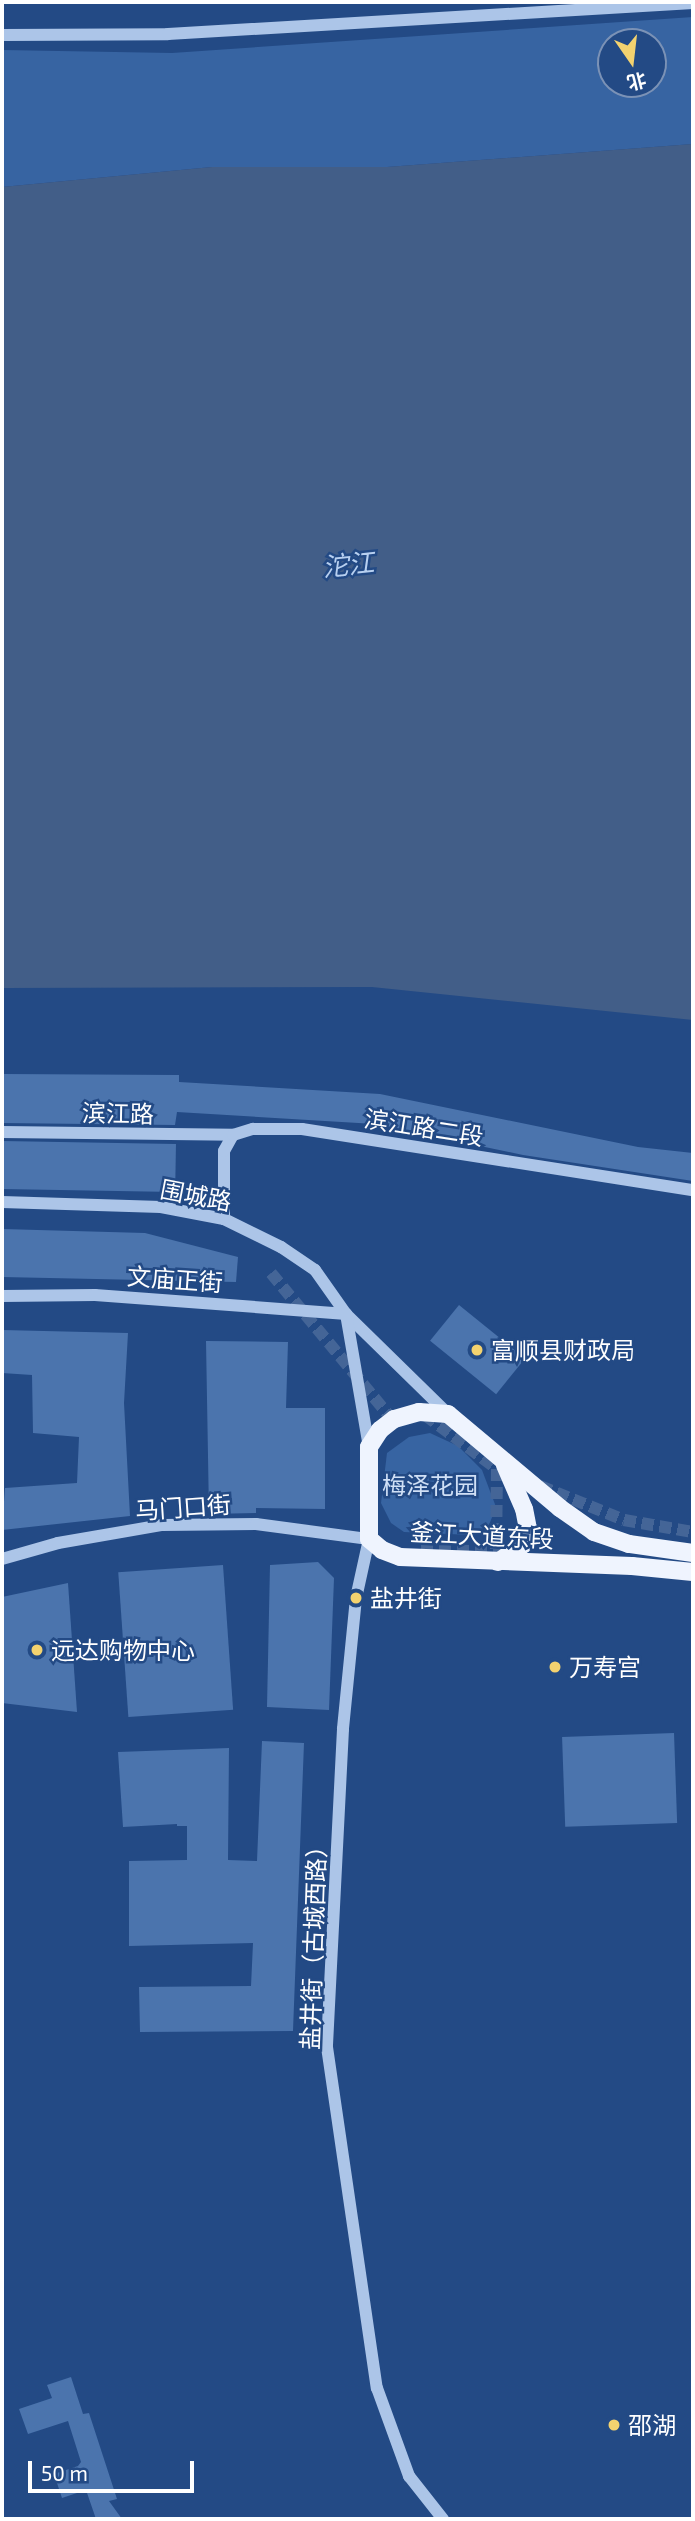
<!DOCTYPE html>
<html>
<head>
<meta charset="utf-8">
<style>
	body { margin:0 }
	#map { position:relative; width:695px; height:2521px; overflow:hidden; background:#234a85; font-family:"Exo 2","Noto Sans SC",sans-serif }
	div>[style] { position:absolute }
	.green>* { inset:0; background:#3764a2 }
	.water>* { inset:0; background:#425e88 }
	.building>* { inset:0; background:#4b74ad; transform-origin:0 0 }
	.minor-tunnel>* { height:12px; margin-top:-6px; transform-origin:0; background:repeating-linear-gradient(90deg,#446597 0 12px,transparent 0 18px) }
	.minor>* { height:12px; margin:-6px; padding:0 6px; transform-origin:6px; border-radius:6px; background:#acc5e8 }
	.major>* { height:18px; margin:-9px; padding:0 9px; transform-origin:9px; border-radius:9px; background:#eff4fe }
	.dots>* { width:19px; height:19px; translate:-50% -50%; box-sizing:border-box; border:4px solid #234a85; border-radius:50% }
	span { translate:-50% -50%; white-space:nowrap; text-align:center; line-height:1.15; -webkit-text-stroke:5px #234a85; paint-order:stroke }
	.street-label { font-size:24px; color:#fff }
	.poi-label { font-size:24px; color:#fff }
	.left { translate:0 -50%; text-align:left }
	.park-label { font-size:24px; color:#d0e0f6 }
	.water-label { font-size:26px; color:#b8d0f0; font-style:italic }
	.frame { position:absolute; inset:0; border:4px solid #fff; pointer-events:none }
	.north { position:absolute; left:597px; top:28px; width:70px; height:70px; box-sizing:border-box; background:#234a85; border:2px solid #7b92b6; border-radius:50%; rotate:166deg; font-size:19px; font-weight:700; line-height:28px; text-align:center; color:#fff }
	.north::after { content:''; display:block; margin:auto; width:24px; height:32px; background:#f3d26f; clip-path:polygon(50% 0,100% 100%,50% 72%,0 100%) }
	.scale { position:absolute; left:28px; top:2461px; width:166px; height:32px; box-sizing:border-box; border:4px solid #fff; border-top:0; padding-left:9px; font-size:21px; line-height:24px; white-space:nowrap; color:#fff; -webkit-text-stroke:5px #234a85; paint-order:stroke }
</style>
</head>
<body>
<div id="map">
	<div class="green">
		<div style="clip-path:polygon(evenodd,693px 17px,693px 144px,387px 167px,212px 167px,2px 187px,2px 50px,172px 53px,693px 17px,611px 42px,653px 42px,653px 84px,611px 84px,611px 42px)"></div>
		<div style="clip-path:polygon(430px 1433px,458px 1446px,482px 1470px,496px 1507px,489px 1525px,471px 1535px,404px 1532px,391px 1523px,381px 1503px,387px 1453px,409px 1437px)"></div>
	</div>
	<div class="water">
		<div style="clip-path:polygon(693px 144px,693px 1020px,372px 987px,2px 988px,2px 187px,212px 167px,387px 167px)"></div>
	</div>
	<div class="building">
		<div style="clip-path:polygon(2px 1074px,179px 1075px,179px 1082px,380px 1094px,638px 1147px,693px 1153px,693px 1181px,523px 1155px,375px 1124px,177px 1112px,175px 1125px,2px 1123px)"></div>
		<div style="left:2px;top:1141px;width:174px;height:48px;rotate:1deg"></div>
		<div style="clip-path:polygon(2px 1229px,145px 1233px,238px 1257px,236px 1282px,2px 1277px)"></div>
		<div style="left:459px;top:1305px;width:85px;height:46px;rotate:39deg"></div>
		<div style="clip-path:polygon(2px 1330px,128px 1333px,124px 1403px,130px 1516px,2px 1530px,5px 1488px,77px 1483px,79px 1437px,33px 1433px,32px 1375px,2px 1373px)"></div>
		<div style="clip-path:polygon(206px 1341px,288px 1342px,286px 1408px,325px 1408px,325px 1509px,256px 1508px,256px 1513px,209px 1514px)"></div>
		<div style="clip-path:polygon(318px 1562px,334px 1578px,329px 1710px,267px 1707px,270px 1565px)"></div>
		<div style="left:223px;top:1565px;width:145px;height:105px;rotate:86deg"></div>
		<div style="clip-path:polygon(68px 1583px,77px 1712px,2px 1703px,2px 1597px)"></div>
		<div style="left:674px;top:1733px;width:90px;height:112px;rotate:88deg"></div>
		<div style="clip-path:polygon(262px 1741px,304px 1743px,293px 2031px,140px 2032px,139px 1987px,251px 1986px,253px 1943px,129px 1946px,129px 1861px,187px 1860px,187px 1826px,177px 1826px,177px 1824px,123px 1827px,118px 1752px,229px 1748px,228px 1860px,257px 1861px)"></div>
		<div style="clip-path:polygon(71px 2377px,83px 2414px,89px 2413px,117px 2499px,109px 2501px,122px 2519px,96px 2519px,86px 2490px,62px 2498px,54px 2474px,78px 2466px,81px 2462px,68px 2421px,28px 2434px,19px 2409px,52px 2398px,47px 2385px)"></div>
	</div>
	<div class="minor-tunnel">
		<div style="left:271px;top:1273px;width:196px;rotate:50.4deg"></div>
		<div style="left:425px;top:1415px;width:90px;rotate:36.9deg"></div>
		<div style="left:497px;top:1469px;width:80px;rotate:90.7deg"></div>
		<div style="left:540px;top:1486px;width:91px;rotate:22deg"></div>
		<div style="left:624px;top:1520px;width:70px;rotate:9.9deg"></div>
		<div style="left:421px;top:1550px;width:94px;rotate:1.2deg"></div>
	</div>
	<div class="minor">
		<div style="left:2px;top:35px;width:166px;rotate:-0.3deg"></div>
		<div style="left:168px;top:34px;width:526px;rotate:-3.38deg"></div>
		<div style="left:2px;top:1132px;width:231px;rotate:0.7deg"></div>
		<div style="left:2px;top:1202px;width:159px;rotate:1.8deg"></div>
		<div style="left:161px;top:1207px;width:64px;rotate:10.8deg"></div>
		<div style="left:224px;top:1219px;width:64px;rotate:26.2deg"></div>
		<div style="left:281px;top:1247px;width:41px;rotate:34.1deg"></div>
		<div style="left:315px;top:1270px;width:54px;rotate:54.8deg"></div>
		<div style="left:346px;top:1314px;width:143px;rotate:44.4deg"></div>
		<div style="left:224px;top:1219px;width:68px;rotate:-90deg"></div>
		<div style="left:224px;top:1151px;width:18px;rotate:-61deg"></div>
		<div style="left:233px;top:1135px;width:21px;rotate:-17deg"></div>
		<div style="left:253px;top:1129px;width:49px"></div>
		<div style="left:302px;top:1129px;width:396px;rotate:8.9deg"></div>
		<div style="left:2px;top:1296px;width:93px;rotate:-0.6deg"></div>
		<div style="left:95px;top:1295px;width:252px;rotate:4.3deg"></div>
		<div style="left:346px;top:1314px;width:135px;rotate:80.2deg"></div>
		<div style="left:2px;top:1559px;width:58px;rotate:-15.9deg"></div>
		<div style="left:58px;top:1543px;width:106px;rotate:-9.8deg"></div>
		<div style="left:162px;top:1525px;width:94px;rotate:-0.6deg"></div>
		<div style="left:256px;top:1524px;width:114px;rotate:7.6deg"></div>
		<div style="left:369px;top:1539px;width:60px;rotate:102.4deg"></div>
		<div style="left:356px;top:1598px;width:132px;rotate:95.7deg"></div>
		<div style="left:343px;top:1729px;width:318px;rotate:92.9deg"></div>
		<div style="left:327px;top:2047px;width:345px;rotate:81.7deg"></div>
		<div style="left:377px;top:2388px;width:94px;rotate:70deg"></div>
		<div style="left:409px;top:2476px;width:55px;rotate:51.7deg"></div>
	</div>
	<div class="major">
		<div style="left:693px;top:1553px;width:65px;rotate:-172deg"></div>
		<div style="left:629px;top:1544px;width:37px;rotate:-161deg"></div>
		<div style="left:594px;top:1532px;width:42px;rotate:-144.8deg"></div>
		<div style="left:560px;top:1508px;width:146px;rotate:-140deg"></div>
		<div style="left:448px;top:1414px;width:29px;rotate:-176deg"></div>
		<div style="left:419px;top:1412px;width:26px;rotate:164deg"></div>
		<div style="left:394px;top:1419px;width:18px;rotate:142deg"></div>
		<div style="left:380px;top:1430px;width:20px;rotate:123deg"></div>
		<div style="left:369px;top:1447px;width:92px;rotate:90deg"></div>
		<div style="left:369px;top:1539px;width:17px;rotate:40deg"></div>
		<div style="left:382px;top:1550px;width:19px;rotate:21deg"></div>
		<div style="left:400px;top:1557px;width:232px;rotate:2.2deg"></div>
		<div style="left:632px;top:1566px;width:61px;rotate:5.6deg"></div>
		<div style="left:498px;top:1562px;width:32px;rotate:-35deg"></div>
		<div style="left:524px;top:1544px;width:16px;rotate:-75deg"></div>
		<div style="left:528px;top:1529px;width:20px;rotate:-101deg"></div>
		<div style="left:524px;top:1509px;width:48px;rotate:-113.4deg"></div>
	</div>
	<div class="dots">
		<div style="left:477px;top:1350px;background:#f3d26f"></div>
		<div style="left:356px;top:1598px;background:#f3d26f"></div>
		<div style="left:37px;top:1650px;background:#f3d26f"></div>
		<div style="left:555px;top:1667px;background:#f3d26f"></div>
		<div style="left:614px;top:2425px;background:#f3d26f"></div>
	</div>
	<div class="street-label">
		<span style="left:118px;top:1113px;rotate:1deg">滨江路</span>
		<span style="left:424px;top:1127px;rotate:9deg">滨江路二段</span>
		<span style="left:196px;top:1195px;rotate:11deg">围城路</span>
		<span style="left:175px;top:1279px;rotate:4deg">文庙正街</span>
		<span style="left:183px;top:1507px;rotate:-4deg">马门口街</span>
		<span style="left:482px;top:1535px;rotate:3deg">釜江大道东段</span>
		<span style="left:313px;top:1942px;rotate:-88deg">盐井街（古城西路）</span>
	</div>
	<div class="poi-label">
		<span class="left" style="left:491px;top:1350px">富顺县财政局</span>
		<span class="left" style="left:370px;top:1598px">盐井街</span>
		<span class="left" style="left:51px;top:1650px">远达购物中心</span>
		<span class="left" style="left:569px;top:1667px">万寿宫</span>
		<span class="left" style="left:628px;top:2425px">邵湖</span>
	</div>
	<div class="park-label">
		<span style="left:430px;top:1485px">梅泽花园</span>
	</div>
	<div class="water-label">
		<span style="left:348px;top:564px;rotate:-6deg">沱江</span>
	</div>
	<div class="frame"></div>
	<div class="north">北</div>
	<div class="scale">50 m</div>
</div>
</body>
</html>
